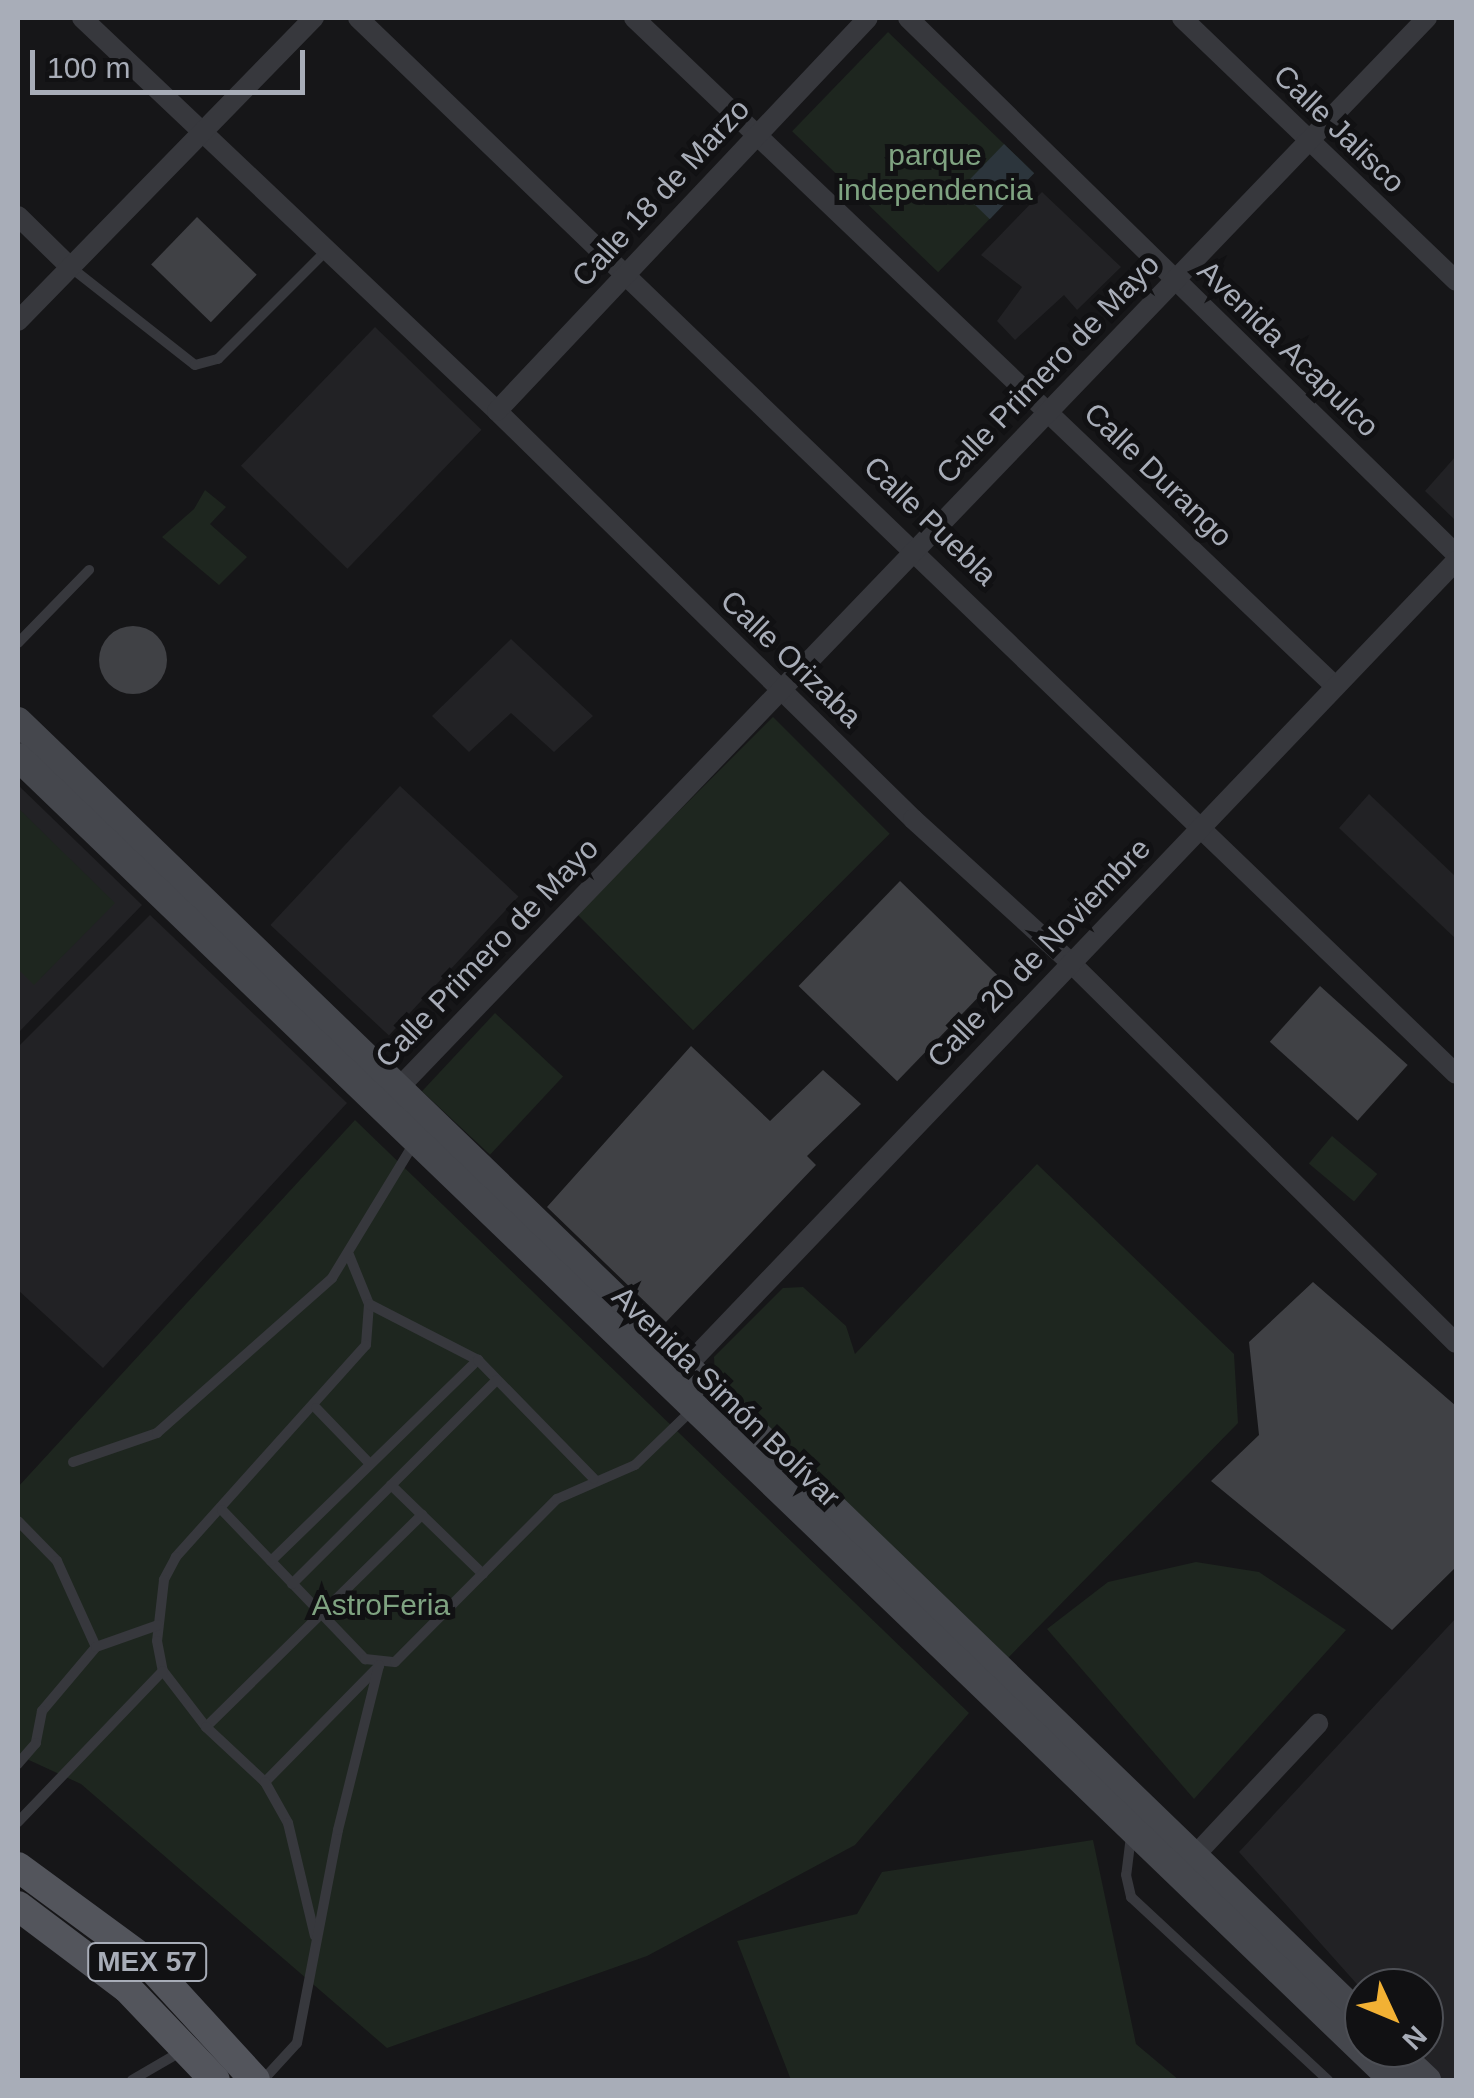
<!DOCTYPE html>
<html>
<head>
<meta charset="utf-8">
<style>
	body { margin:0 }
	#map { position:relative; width:1474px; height:2098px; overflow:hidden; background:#161618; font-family:Helvetica,sans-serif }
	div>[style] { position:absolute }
	.built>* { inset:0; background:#222225; transform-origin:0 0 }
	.green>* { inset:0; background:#1e261f; transform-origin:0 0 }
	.water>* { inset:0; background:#2c353c; transform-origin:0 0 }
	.building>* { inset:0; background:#404145; transform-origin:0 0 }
	.round { border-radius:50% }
	.lane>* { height:10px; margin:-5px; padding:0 5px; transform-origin:5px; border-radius:5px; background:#37383d }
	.street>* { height:20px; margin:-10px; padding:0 10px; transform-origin:10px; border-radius:10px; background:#37383d }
	.secondary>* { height:28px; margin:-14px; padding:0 14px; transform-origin:14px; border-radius:14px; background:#45474d }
	.primary>* { height:30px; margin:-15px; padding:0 15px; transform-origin:15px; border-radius:15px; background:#53555c }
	span { translate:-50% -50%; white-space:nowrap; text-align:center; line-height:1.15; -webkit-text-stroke:10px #111113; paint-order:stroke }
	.shield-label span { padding:2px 8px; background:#111113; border:2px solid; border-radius:8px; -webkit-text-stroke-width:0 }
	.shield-label { font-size:28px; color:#a8adb8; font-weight:700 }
	.street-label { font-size:30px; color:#a8adb8 }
	.park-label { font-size:30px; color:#7fa381 }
	.frame { position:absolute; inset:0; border:20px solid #a8adb8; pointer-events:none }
	.north { position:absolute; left:1344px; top:1968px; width:100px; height:100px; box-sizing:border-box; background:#111113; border:2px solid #4d4f55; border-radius:50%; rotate:134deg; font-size:28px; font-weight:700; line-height:40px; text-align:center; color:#a8adb8 }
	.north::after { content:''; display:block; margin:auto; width:35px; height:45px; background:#f2b134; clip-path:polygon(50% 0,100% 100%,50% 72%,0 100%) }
	.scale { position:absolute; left:30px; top:50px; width:275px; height:45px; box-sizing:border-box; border:5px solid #a8adb8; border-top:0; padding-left:12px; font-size:30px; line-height:35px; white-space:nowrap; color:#a8adb8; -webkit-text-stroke:8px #111113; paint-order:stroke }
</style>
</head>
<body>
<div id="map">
	<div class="built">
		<div style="clip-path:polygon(1042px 192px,1121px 267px,1077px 310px,1064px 295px,1015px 340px,997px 321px,1022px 287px,981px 255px)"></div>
		<div style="left:375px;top:327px;width:148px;height:193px;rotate:44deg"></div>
		<div style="clip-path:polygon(1456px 456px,1456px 521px,1425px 491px)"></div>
		<div style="clip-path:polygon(511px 639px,593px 716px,554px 752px,511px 713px,469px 752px,432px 716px)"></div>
		<div style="clip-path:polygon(18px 785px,142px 905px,18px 1033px)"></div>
		<div style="left:400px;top:786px;width:162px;height:190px;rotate:43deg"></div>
		<div style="clip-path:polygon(1369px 794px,1456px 877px,1456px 939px,1339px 828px)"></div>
		<div style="clip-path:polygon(150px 915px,347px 1103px,103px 1368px,18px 1290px,18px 1047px)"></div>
		<div style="clip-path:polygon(1456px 1618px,1456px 2080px,1442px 2080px,1414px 2048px,1424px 2048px,1424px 1988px,1364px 1992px,1239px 1852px)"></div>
	</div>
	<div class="green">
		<div style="left:888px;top:32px;width:203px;height:138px;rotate:44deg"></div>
		<div style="clip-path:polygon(205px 490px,226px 507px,210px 524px,247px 557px,219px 585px,162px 537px,194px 509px)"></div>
		<div style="left:773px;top:717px;width:165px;height:278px;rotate:45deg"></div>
		<div style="clip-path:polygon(18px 808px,115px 903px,34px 985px,18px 969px)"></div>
		<div style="left:495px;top:1013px;width:93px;height:107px;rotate:43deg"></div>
		<div style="clip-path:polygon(355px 1120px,969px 1713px,855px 1845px,647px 1956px,387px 2048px,81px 1784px,18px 1755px,18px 1487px)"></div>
		<div style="left:1332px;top:1136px;width:59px;height:36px;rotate:40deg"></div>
		<div style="clip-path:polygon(1037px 1164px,1234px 1354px,1238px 1423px,1006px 1660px,715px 1379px,714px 1357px,783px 1288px,803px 1287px,846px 1326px,855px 1354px)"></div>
		<div style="clip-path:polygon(1196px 1562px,1259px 1572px,1346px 1630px,1194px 1799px,1047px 1629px,1108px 1582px)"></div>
		<div style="clip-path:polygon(1093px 1840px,1136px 2044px,1179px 2080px,791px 2080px,737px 1941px,857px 1914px,882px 1872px)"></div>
	</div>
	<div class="water">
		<div style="left:1004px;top:144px;width:42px;height:64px;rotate:44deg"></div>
	</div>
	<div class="building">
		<div style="left:197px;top:217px;width:83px;height:66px;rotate:44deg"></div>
		<div class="round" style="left:99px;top:626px;width:68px;height:68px"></div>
		<div style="left:900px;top:881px;width:137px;height:146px;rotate:44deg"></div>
		<div style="left:1320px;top:986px;width:118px;height:75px;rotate:42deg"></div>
		<div style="clip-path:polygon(691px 1046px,770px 1121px,823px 1070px,861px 1104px,807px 1156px,816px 1165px,666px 1322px,547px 1207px)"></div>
		<div style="clip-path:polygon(1313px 1282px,1456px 1406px,1456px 1567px,1392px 1630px,1211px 1481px,1259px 1435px,1249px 1342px)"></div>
	</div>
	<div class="lane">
		<div style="left:69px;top:266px;width:160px;rotate:38.2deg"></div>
		<div style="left:195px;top:365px;width:24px;rotate:-15deg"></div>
		<div style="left:218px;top:359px;width:153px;rotate:-45deg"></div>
		<div style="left:18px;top:643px;width:102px;rotate:-45.8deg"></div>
		<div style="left:349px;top:1255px;width:53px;rotate:67.8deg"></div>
		<div style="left:369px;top:1304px;width:41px;rotate:94.2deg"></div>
		<div style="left:366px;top:1345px;width:285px;rotate:131.9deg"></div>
		<div style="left:176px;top:1557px;width:26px;rotate:118deg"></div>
		<div style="left:164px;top:1580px;width:61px;rotate:96.5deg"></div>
		<div style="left:157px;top:1641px;width:31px;rotate:79deg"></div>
		<div style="left:163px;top:1671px;width:71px;rotate:52.5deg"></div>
		<div style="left:206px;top:1727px;width:303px;rotate:-44.5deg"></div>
		<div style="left:369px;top:1304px;width:123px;rotate:27.2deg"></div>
		<div style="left:316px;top:1408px;width:78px;rotate:46deg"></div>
		<div style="left:73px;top:1462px;width:89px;rotate:-19deg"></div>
		<div style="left:157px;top:1433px;width:234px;rotate:-41.5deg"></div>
		<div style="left:332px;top:1278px;width:158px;rotate:-58.7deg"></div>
		<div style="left:391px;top:1485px;width:128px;rotate:44.1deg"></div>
		<div style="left:222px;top:1510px;width:207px;rotate:46.2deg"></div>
		<div style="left:365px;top:1659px;width:30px;rotate:6deg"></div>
		<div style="left:395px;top:1662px;width:230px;rotate:-45.2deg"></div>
		<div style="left:557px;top:1499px;width:85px;rotate:-23.6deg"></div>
		<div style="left:635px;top:1465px;width:78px;rotate:-44deg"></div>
		<div style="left:18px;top:1521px;width:56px;rotate:45.7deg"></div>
		<div style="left:57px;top:1561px;width:94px;rotate:65.6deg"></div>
		<div style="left:96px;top:1647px;width:84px;rotate:130.2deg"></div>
		<div style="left:42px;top:1711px;width:33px;rotate:101deg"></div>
		<div style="left:36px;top:1743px;width:28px;rotate:131deg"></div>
		<div style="left:271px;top:1561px;width:289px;rotate:-44.2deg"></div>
		<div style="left:478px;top:1360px;width:166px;rotate:45.7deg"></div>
		<div style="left:292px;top:1584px;width:289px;rotate:-44.9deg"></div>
		<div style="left:96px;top:1647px;width:66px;rotate:-19.5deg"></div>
		<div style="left:206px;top:1727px;width:81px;rotate:43deg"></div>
		<div style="left:265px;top:1782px;width:163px;rotate:-45.5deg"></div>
		<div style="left:265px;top:1782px;width:47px;rotate:60.7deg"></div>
		<div style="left:288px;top:1823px;width:116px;rotate:76.6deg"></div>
		<div style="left:18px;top:1822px;width:209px;rotate:-46.2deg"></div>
		<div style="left:1131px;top:1836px;width:39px;rotate:97deg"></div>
		<div style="left:1126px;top:1875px;width:23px;rotate:77deg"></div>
		<div style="left:1131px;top:1897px;width:269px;rotate:42.9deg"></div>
		<div style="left:132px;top:2080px;width:58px;rotate:-30.1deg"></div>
		<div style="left:263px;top:2080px;width:50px;rotate:-47.4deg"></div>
		<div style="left:297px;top:2043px;width:217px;rotate:-79.1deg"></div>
		<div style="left:338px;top:1830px;width:170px;rotate:-76deg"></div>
	</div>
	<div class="street">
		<div style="left:82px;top:18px;width:572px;rotate:43.44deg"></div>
		<div style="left:497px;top:411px;width:583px;rotate:44.44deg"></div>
		<div style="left:913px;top:819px;width:214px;rotate:42.3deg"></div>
		<div style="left:1071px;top:963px;width:541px;rotate:44.63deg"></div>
		<div style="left:358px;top:18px;width:1523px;rotate:43.88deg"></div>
		<div style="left:634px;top:18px;width:968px;rotate:43.62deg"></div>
		<div style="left:908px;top:18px;width:767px;rotate:44.37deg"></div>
		<div style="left:1182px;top:18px;width:380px;rotate:43.8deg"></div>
		<div style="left:18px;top:216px;width:71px;rotate:44.4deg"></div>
		<div style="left:18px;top:321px;width:424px;rotate:-45.7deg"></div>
		<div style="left:497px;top:411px;width:540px;rotate:-46.65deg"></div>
		<div style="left:389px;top:1098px;width:1498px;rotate:-46.14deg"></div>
		<div style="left:679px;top:1374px;width:1125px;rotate:-46.3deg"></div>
		<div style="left:1185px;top:1866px;width:195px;rotate:-46.9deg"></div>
	</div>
	<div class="secondary">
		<div style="left:18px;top:721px;width:1871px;rotate:43.98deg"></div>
		<div style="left:18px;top:757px;width:1908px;rotate:43.9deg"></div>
		<div style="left:1393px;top:2048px;width:47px;rotate:43.3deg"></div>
	</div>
	<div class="primary">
		<div style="left:18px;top:1867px;width:159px;rotate:36.3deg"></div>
		<div style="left:146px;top:1961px;width:161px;rotate:47.5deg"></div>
		<div style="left:18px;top:1906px;width:136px;rotate:37deg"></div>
		<div style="left:127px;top:1988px;width:127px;rotate:46.3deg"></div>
	</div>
	<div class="shield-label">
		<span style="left:147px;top:1962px">MEX 57</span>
	</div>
	<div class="street-label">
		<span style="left:1339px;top:129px;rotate:44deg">Calle Jalisco</span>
		<span style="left:661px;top:193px;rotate:-47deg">Calle 18 de Marzo</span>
		<span style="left:1288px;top:349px;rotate:44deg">Avenida Acapulco</span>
		<span style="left:1048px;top:369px;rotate:-46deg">Calle Primero de Mayo</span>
		<span style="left:1158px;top:475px;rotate:44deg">Calle Durango</span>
		<span style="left:930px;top:521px;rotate:44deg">Calle Puebla</span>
		<span style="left:791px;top:659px;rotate:44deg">Calle Orizaba</span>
		<span style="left:487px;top:953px;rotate:-46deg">Calle Primero de Mayo</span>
		<span style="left:1039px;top:953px;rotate:-46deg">Calle 20 de Noviembre</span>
		<span style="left:726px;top:1397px;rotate:44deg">Avenida Simón Bolívar</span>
	</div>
	<div class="park-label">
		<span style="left:935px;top:172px">parque<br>independencia</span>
		<span style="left:381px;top:1605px">AstroFeria</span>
	</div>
	<div class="frame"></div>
	<div class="north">N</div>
	<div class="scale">100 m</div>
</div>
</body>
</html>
